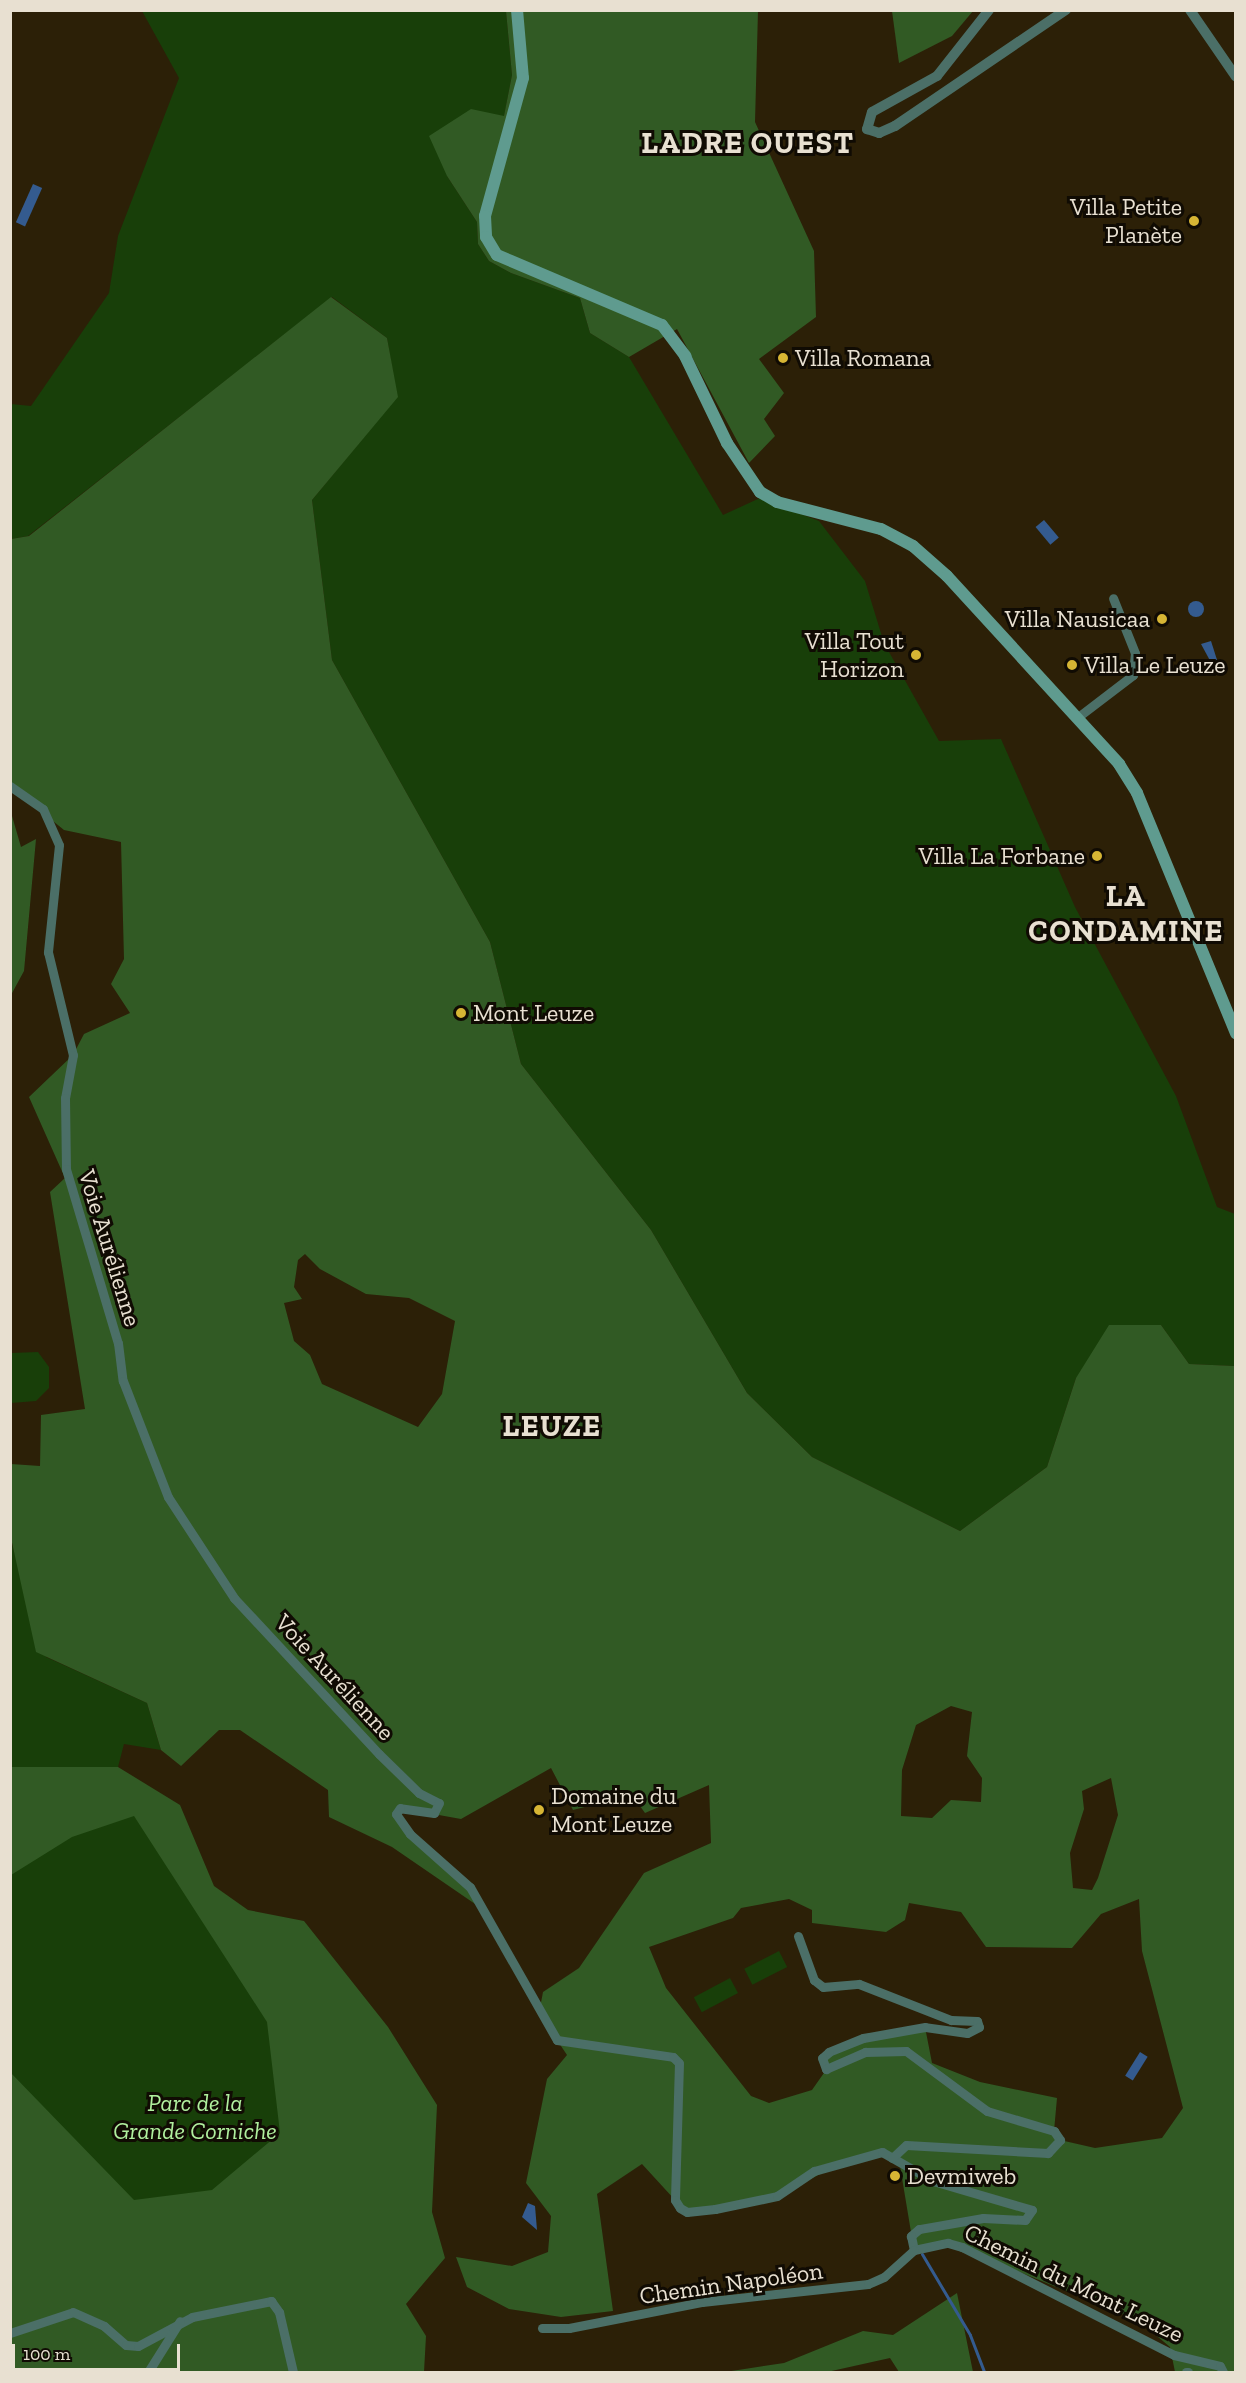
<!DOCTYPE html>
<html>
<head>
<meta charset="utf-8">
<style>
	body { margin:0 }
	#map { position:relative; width:1246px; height:2383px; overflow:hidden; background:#2c2007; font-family:"Zilla Slab",serif }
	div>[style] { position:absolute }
	.green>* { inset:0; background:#183f09; transform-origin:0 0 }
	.forest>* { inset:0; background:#315a24 }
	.water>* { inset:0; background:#345b8f; transform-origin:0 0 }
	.round { border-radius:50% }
	.stream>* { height:3px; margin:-1.5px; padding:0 1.5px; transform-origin:1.5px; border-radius:1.5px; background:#345b8f }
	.minor>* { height:9px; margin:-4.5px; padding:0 4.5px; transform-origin:4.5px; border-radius:4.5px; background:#4b6f67 }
	.tertiary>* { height:10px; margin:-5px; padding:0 5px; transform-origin:5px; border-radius:5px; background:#4b6f67 }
	.secondary>* { height:12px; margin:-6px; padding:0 6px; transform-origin:6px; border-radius:6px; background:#5f9b8f }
	.dots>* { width:16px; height:16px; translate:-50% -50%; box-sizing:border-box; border:3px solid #100b03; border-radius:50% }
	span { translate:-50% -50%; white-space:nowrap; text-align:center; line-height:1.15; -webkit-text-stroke:6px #100b03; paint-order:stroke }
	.poi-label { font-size:24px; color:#e8e0d1 }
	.right { translate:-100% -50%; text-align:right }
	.left { translate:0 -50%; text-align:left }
	.street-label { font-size:24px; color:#e8e0d1 }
	.park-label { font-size:24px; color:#b0f09e; font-style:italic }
	.district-label { font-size:30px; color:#e8e0d1; font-weight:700; letter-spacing:1.5px }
	.frame { position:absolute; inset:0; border:12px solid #e8e0d1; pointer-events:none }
	.scale { position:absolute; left:12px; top:2344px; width:168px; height:27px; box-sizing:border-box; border:3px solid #e8e0d1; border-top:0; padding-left:8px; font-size:18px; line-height:21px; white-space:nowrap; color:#e8e0d1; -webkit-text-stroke:4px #100b03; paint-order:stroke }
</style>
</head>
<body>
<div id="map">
	<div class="green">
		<div style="clip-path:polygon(142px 11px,506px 11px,512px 75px,504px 117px,447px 176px,477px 222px,478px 244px,489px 261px,511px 273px,580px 298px,590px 333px,629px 357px,723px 515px,760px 498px,819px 521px,865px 581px,884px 643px,939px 741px,1001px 739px,1075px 907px,1176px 1096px,1217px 1207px,1235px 1214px,1235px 1366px,1189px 1364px,1161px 1325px,1076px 1378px,1047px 1467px,960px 1531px,812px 1457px,747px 1393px,651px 1230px,521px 1064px,490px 942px,332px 660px,312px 500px,397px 397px,387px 338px,332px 297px,28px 536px,11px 539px,11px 404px,31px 406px,109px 293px,118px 236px,179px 78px)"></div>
		<div style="clip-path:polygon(38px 1352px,49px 1367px,49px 1388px,36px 1401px,11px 1403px,11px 1353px)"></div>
		<div style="clip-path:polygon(10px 1538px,46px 1657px,147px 1703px,161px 1750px,124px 1744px,118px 1767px,104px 1767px,209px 1908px,420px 2107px,11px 2321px)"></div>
		<div style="left:779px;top:1951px;width:18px;height:39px;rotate:63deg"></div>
		<div style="left:730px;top:1978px;width:17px;height:41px;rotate:62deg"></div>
	</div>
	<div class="forest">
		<div style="clip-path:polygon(506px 11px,758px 11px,755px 122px,814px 251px,816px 317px,759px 359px,784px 393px,764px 419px,775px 436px,749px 463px,677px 329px,629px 357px,590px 333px,580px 298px,511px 273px,489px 261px,478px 244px,477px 222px,447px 176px,429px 136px,471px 109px,504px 116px,512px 75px)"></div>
		<div style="clip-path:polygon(892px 11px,892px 10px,973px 11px,952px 36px,899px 63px)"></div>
		<div style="clip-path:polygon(evenodd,331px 297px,387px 338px,398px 397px,312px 500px,332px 660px,490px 942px,521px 1064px,651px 1230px,747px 1393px,812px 1457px,960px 1531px,1047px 1467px,1076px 1378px,1109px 1325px,1161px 1325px,1189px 1364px,1235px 1366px,1235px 2372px,1175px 2372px,1170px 2347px,1139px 2321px,949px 2243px,914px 2250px,900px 2166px,882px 2152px,854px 2157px,777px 2196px,682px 2214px,675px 2200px,642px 2164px,597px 2194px,613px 2311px,561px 2317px,509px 2309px,467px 2287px,456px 2257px,512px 2266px,548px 2252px,551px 2216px,526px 2183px,547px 2079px,567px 2055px,539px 2013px,543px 1992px,579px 1968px,644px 1873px,711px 1843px,709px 1785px,645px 1813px,632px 1795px,573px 1810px,551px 1768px,461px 1819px,400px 1808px,401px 1822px,456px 1871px,478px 1906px,392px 1847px,329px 1817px,328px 1790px,240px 1730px,219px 1730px,181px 1766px,161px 1750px,147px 1703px,36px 1652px,11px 1538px,11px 1464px,40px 1466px,41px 1415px,85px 1409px,50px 1192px,65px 1178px,29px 1097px,73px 1055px,84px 1034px,130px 1013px,111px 984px,124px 959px,121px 842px,64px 830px,11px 787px,11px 539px,29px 536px,331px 297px,305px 1254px,320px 1269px,366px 1294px,409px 1298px,455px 1321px,442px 1394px,418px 1427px,322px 1384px,310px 1355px,294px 1341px,284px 1303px,302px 1299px,294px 1287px,298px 1260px,305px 1254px,331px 297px,951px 1706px,972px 1712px,967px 1756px,982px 1778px,981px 1802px,951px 1800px,932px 1818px,901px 1816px,902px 1770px,916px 1725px,951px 1706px,331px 297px,1111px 1778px,1118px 1815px,1098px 1878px,1092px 1890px,1073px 1888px,1070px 1853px,1084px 1809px,1082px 1791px,1111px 1778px,331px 297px,789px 1899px,812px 1910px,812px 1923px,886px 1932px,905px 1920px,909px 1903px,961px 1912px,986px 1947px,1072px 1948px,1101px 1914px,1139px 1899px,1142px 1951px,1183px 2108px,1162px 2138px,1095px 2148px,1060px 2140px,1054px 2131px,1057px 2098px,980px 2082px,932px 2063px,925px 2027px,863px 2038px,822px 2058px,826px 2070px,812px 2090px,769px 2103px,751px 2096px,666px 1988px,649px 1947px,733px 1918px,741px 1908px,789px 1899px)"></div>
		<div style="clip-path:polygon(10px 809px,21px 847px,36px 839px,24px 971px,11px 995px)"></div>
		<div style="clip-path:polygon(11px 1767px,118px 1767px,180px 1805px,214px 1886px,248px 1910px,304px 1921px,388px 2027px,437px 2105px,432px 2212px,445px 2258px,406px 2304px,426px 2336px,424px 2372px,11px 2372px,11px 2073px,134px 2200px,212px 2190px,280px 2133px,267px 2022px,134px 1816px,72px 1837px,11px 1875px)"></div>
		<div style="clip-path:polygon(957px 2293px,973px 2372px,899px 2372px,890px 2358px,827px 2372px,725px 2372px,784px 2363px,863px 2331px,893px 2335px)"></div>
	</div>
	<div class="water">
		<div style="left:33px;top:184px;width:10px;height:42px;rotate:24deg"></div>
		<div style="left:1044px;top:520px;width:23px;height:11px;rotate:50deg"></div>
		<div class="round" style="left:1188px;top:601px;width:16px;height:16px"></div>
		<div style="clip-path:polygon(1211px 641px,1218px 663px,1214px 668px,1201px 644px)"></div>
		<div style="left:1140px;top:2052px;width:9px;height:28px;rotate:32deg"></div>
		<div style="clip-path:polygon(528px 2203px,535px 2206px,537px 2230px,522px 2217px)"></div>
	</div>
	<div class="stream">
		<div style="left:922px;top:2254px;width:94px;rotate:59.3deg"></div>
		<div style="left:970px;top:2335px;width:40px;rotate:69deg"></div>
	</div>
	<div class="minor">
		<div style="left:1078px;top:717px;width:69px;rotate:-37.4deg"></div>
		<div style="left:1133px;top:675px;width:22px;rotate:-85deg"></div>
		<div style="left:1135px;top:653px;width:59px;rotate:-111.8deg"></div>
		<div style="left:10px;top:786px;width:40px;rotate:34.9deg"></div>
		<div style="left:43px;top:809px;width:39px;rotate:66deg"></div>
		<div style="left:59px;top:845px;width:108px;rotate:95.9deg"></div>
		<div style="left:48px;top:952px;width:106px;rotate:76.4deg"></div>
		<div style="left:73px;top:1055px;width:44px;rotate:100.5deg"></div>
		<div style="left:65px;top:1098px;width:71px;rotate:89.2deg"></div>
		<div style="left:66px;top:1169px;width:182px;rotate:73.4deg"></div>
		<div style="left:118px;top:1343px;width:38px;rotate:83deg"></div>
		<div style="left:123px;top:1381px;width:124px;rotate:68.8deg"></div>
		<div style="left:168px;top:1497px;width:121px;rotate:56.8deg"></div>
		<div style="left:234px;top:1598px;width:213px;rotate:47.1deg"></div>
		<div style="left:379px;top:1754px;width:56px;rotate:44.3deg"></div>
		<div style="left:419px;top:1793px;width:22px;rotate:27deg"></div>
		<div style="left:439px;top:1803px;width:11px;rotate:117deg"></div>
		<div style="left:434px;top:1813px;width:34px;rotate:-172deg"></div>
		<div style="left:400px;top:1808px;width:7px;rotate:124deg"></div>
		<div style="left:396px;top:1814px;width:24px;rotate:55deg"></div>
		<div style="left:410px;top:1834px;width:80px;rotate:41.5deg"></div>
		<div style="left:470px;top:1887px;width:176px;rotate:60.4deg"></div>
		<div style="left:557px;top:2040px;width:117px;rotate:8.3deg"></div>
		<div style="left:673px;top:2057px;width:8px;rotate:45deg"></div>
		<div style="left:679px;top:2063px;width:137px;rotate:91.7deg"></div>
		<div style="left:675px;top:2200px;width:9px;rotate:58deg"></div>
		<div style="left:680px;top:2208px;width:8px;rotate:30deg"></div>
		<div style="left:687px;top:2212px;width:28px;rotate:-6deg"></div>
		<div style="left:715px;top:2209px;width:63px;rotate:-11.8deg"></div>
		<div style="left:777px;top:2196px;width:45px;rotate:-34deg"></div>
		<div style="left:814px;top:2171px;width:71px;rotate:-15.6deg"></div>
		<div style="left:882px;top:2152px;width:59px;rotate:29.6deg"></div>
		<div style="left:933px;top:2181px;width:103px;rotate:16.3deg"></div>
		<div style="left:1032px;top:2210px;width:12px;rotate:125deg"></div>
		<div style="left:1025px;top:2220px;width:42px;rotate:-177.3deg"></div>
		<div style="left:983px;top:2218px;width:65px;rotate:170.2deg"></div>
		<div style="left:919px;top:2229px;width:11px;rotate:139deg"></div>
		<div style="left:911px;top:2236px;width:14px;rotate:78deg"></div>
		<div style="left:914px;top:2250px;width:35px;rotate:-12deg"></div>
		<div style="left:948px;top:2243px;width:15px;rotate:16deg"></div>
		<div style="left:962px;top:2247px;width:238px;rotate:27deg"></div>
		<div style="left:1174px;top:2355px;width:47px;rotate:13.4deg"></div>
		<div style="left:1220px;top:2366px;width:7px;rotate:63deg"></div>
		<div style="left:798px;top:1936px;width:47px;rotate:70deg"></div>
		<div style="left:814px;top:1980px;width:11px;rotate:38deg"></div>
		<div style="left:823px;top:1987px;width:36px;rotate:-5deg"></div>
		<div style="left:859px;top:1984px;width:99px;rotate:21.4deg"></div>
		<div style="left:951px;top:2020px;width:26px;rotate:2deg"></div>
		<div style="left:977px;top:2021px;width:6px;rotate:72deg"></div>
		<div style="left:979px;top:2027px;width:13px;rotate:153deg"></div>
		<div style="left:967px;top:2033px;width:42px;rotate:-171.9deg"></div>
		<div style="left:925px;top:2027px;width:63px;rotate:169.9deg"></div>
		<div style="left:863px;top:2038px;width:37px;rotate:158deg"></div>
		<div style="left:829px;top:2052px;width:9px;rotate:139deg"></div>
		<div style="left:822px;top:2058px;width:12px;rotate:70deg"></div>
		<div style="left:826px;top:2069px;width:43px;rotate:-23.6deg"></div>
		<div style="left:865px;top:2052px;width:41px;rotate:-1.4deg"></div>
		<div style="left:906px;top:2051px;width:101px;rotate:36.5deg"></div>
		<div style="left:987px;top:2111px;width:70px;rotate:16.6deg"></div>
		<div style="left:1054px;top:2131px;width:11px;rotate:56deg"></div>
		<div style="left:1060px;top:2140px;width:18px;rotate:133deg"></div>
		<div style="left:1048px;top:2153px;width:142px;rotate:-176.8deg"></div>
		<div style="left:906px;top:2145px;width:19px;rotate:137deg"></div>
		<div style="left:542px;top:2328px;width:27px"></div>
		<div style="left:569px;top:2328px;width:136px;rotate:-11.1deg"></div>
		<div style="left:702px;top:2302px;width:167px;rotate:-6.2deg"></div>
		<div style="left:868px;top:2284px;width:17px;rotate:-24deg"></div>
		<div style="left:884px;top:2277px;width:40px;rotate:-42deg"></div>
		<div style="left:10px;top:2333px;width:66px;rotate:-18.4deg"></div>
		<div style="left:73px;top:2312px;width:34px;rotate:24deg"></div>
		<div style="left:104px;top:2326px;width:29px;rotate:41deg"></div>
		<div style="left:126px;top:2345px;width:12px;rotate:5deg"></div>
		<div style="left:138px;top:2346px;width:61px;rotate:-28.2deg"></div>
		<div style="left:192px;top:2317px;width:81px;rotate:-11.4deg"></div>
		<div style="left:271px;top:2301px;width:14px;rotate:54deg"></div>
		<div style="left:279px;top:2312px;width:62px;rotate:76.9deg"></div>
		<div style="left:148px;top:2372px;width:60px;rotate:-57.9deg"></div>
		<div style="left:1186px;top:2372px;width:2px"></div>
	</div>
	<div class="tertiary">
		<div style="left:989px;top:10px;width:84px;rotate:128.2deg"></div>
		<div style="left:937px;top:76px;width:74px;rotate:151deg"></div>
		<div style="left:872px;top:112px;width:18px;rotate:106deg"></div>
		<div style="left:867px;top:129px;width:13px;rotate:18deg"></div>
		<div style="left:879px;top:133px;width:17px;rotate:-24deg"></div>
		<div style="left:895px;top:126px;width:207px;rotate:-34.2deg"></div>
		<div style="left:1190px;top:10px;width:81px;rotate:55.5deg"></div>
	</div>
	<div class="secondary">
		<div style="left:517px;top:10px;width:68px;rotate:85deg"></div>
		<div style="left:523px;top:78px;width:143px;rotate:105.4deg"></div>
		<div style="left:485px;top:216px;width:21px;rotate:87deg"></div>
		<div style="left:486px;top:237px;width:21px;rotate:59deg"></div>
		<div style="left:497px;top:255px;width:179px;rotate:23deg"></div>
		<div style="left:662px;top:325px;width:39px;rotate:53deg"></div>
		<div style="left:685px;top:356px;width:97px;rotate:64.2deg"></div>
		<div style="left:727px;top:443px;width:59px;rotate:56deg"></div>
		<div style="left:760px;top:492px;width:20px;rotate:30deg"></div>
		<div style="left:777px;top:502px;width:107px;rotate:14.6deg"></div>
		<div style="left:881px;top:529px;width:36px;rotate:28deg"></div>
		<div style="left:913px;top:546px;width:45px;rotate:41.4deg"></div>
		<div style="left:947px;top:576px;width:255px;rotate:47.5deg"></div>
		<div style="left:1119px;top:764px;width:34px;rotate:58deg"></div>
		<div style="left:1137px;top:793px;width:260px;rotate:67.6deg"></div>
	</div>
	<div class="dots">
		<div style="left:1194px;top:221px;background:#d6b534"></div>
		<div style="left:783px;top:358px;background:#d6b534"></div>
		<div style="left:1162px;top:619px;background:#d6b534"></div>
		<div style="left:916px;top:655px;background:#d6b534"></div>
		<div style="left:1072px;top:665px;background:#d6b534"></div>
		<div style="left:1097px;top:856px;background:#d6b534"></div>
		<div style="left:461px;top:1013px;background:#d6b534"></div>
		<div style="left:539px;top:1810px;background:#d6b534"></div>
		<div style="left:895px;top:2176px;background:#d6b534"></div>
	</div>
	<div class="poi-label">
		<span class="right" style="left:1182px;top:221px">Villa Petite<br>Planète</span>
		<span class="left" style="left:795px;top:358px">Villa Romana</span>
		<span class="right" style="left:1150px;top:619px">Villa Nausicaa</span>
		<span class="right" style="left:904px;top:655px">Villa Tout<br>Horizon</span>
		<span class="left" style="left:1084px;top:665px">Villa Le Leuze</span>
		<span class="right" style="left:1085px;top:856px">Villa La Forbane</span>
		<span class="left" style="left:473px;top:1013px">Mont Leuze</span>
		<span class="left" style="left:551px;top:1810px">Domaine du<br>Mont Leuze</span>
		<span class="left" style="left:907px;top:2176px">Devmiweb</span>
	</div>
	<div class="street-label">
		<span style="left:110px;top:1248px;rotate:73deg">Voie Aurélienne</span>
		<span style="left:335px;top:1677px;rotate:47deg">Voie Aurélienne</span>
		<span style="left:731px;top:2283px;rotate:-8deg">Chemin Napoléon</span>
		<span style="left:1074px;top:2283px;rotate:26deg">Chemin du Mont Leuze</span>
	</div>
	<div class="park-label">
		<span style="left:195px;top:2117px">Parc de la<br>Grande Corniche</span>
	</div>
	<div class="district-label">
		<span style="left:748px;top:143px">LADRE OUEST</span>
		<span style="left:1126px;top:913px">LA<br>CONDAMINE</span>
		<span style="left:552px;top:1426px">LEUZE</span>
	</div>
	<div class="frame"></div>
	<div class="scale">100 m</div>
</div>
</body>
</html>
